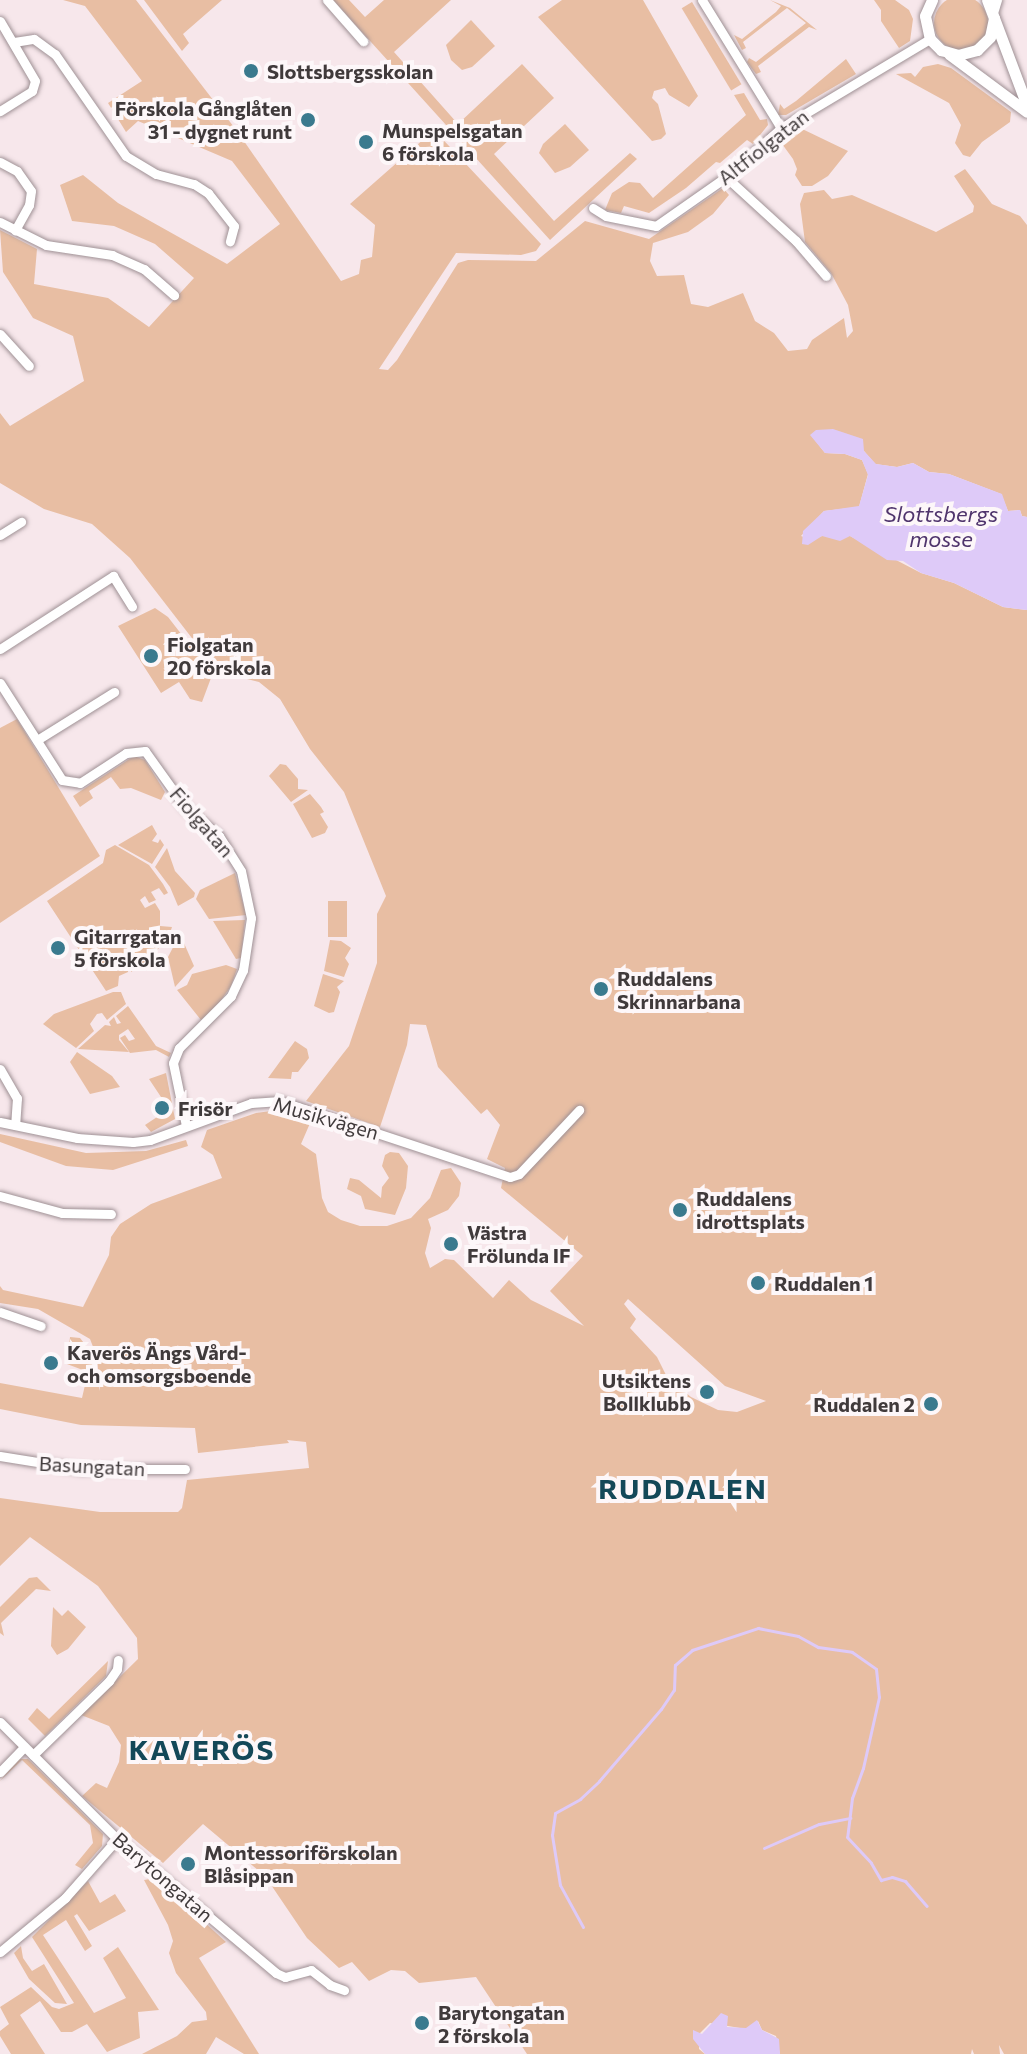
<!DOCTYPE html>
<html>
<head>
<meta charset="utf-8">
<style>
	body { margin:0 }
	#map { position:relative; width:1027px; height:2054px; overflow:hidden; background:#f7e7eb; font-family:Commissioner,sans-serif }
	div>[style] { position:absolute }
	.green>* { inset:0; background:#e8bea3; transform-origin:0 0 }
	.round { border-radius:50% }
	.water>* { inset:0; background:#decaf8 }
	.stream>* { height:3px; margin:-1.5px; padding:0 1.5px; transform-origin:1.5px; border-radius:1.5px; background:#decaf8 }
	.roads { filter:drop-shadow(0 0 2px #9f9195) drop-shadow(0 0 2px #9f9195) }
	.minor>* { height:9px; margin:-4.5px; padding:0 4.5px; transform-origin:4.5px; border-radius:4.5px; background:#fff }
	.tertiary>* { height:11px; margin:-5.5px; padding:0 5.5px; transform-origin:5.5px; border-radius:5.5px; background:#fff }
	.dots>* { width:22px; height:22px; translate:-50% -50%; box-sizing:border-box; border:4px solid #fdf7f9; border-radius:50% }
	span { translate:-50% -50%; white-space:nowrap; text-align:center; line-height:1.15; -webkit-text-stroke:8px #fdf7f9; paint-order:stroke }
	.poi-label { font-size:20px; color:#403a3b; font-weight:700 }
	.left { translate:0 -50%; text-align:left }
	.right { translate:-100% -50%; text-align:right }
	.street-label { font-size:20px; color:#403a3b }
	.water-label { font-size:22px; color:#4f346c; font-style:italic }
	.district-label { font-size:28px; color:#134858; font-weight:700; letter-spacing:2px }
</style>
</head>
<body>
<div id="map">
	<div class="green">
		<div class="round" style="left:934px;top:-4px;width:54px;height:54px"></div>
		<div style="clip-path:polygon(evenodd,63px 0,136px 0,237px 131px,341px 281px,359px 274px,361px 260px,372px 257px,375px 225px,350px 204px,434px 130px,541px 244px,536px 251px,521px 255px,456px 253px,379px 369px,388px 370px,397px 360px,458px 263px,468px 260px,536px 261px,585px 221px,649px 239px,723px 188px,729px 195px,713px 214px,688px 232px,653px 243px,650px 261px,657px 276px,684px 275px,691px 304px,708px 307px,743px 293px,755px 321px,774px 333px,788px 351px,807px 349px,812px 340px,844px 318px,847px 338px,853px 331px,848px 305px,831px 273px,805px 242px,800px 204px,804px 193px,824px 190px,832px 199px,852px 195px,936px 232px,973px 212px,974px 206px,954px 176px,965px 169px,992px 204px,1020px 216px,1027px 225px,1027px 517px,1022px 516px,1020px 510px,1008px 511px,1001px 494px,949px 474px,929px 472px,913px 463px,897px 467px,875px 464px,864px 451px,811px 435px,825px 453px,845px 454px,862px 460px,868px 474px,859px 507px,824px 511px,801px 536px,812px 540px,822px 536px,850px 536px,921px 573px,954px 583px,1003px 607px,1027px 610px,1027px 2054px,1004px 2054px,999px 2045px,1000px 2054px,974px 2054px,972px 2049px,971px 2054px,780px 2054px,776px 2036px,762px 2030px,758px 2021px,746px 2029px,710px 2023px,699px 2034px,699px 2049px,705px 2054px,527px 2054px,476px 1977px,419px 1983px,405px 1971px,391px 1970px,369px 1981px,352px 1962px,339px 1968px,307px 1938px,265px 1876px,203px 1824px,163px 1863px,82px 1796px,96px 1783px,107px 1788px,119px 1762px,121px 1745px,109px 1726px,81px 1715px,138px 1659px,137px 1638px,98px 1586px,30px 1537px,0 1566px,0 1498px,100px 1512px,178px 1512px,182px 1508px,187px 1480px,309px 1468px,306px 1442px,287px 1440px,289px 1443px,198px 1453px,195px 1428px,81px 1425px,0 1409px,0 1383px,82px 1398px,88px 1372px,67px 1364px,70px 1337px,80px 1338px,87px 1347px,100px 1391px,97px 1357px,90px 1339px,38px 1309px,0 1303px,0 1286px,3px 1290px,83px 1307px,109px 1255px,111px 1237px,120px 1224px,151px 1204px,222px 1178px,213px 1155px,201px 1147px,207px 1130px,256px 1113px,271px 1111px,311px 1121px,301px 1144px,316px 1154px,322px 1198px,328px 1212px,341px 1220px,360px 1226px,387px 1226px,411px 1218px,430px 1198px,441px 1170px,451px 1168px,461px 1183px,459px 1196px,448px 1210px,428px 1219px,431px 1228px,425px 1253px,430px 1268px,445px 1259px,454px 1260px,493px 1298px,509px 1280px,531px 1300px,584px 1326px,550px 1291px,583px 1256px,501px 1188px,505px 1168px,487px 1159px,500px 1125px,487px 1109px,481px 1114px,438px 1067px,426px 1025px,410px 1024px,407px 1045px,380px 1127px,306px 1101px,349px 1046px,377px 963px,377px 914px,386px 896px,344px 792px,310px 749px,280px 699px,259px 682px,227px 674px,205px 655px,130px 558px,92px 524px,44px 509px,0 483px,0 413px,10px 426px,84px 381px,73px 336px,33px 318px,3px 272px,0 230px,37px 249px,34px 284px,108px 298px,149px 327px,194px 278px,155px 244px,114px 226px,72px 221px,60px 185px,83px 175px,118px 203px,227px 264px,280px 224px,232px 161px,138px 121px,126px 132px,108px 103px,142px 81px,85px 6px,63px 0,628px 1299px,725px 1386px,766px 1401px,737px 1412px,718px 1410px,691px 1397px,667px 1377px,657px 1357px,630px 1328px,636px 1319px,624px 1304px,628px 1299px)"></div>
		<div style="clip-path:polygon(144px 0,222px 0,183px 34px,189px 43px,182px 51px)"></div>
		<div style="clip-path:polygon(333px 0,349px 0,365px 17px,384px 0,451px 0,394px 52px,458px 124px,522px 64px,554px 98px,494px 154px,554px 221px,630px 153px,637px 159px,550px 240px)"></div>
		<div style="clip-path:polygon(562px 0,643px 0,698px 96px,689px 107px,669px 95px,665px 88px,654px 91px,652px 98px,658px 104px,666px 134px,661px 139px,652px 141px,538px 17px)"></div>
		<div style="clip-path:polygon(770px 0,790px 8px,817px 30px,809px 27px,758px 66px,761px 72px,756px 74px,747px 62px,749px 58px,756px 62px,806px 23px,787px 8px,743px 42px,746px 48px,742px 50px,734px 35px,742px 39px,776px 12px,781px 6px)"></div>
		<div style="clip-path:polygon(874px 0,895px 0,909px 10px,913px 19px,910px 41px,899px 48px,881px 21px,881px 10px)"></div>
		<div style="left:692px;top:2px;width:96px;height:12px;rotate:59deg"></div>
		<div style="clip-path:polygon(471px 20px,495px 46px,472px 67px,462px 70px,451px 60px,446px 45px)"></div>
		<div style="clip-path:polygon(846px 59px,856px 74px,786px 115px,778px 115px,780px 104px,784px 109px,796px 101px)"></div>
		<div style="clip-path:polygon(938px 64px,951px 68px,1011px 112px,1010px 122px,982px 142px,970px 157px,963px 155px,955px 143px,961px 125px,949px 103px,896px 74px,911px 73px,915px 77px,923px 67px)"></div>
		<div style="clip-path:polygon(744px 93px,760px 120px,767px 119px,768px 125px,753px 144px,747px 140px,720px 163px,716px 162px,686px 188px,649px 213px,624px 206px,621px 213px,605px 210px,612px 193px,629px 182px,640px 183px,653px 198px,746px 115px,734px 95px)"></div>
		<div style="clip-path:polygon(565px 124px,589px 150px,570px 167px,555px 173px,539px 153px,543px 144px)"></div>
		<div style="clip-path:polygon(796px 126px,848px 151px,828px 176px,812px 186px,802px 186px,795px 175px,797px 169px,793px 159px,777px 137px)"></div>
		<div style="clip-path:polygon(155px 608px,168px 617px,210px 671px,211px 678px,202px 702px,190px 699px,179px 682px,161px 693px,118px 626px)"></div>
		<div style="clip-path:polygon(17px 719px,100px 856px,0 923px,0 728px)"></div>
		<div style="clip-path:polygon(134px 756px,145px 760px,165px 792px,161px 800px,131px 788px,120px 789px,111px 777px,89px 791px,93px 798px,80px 807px,73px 796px)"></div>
		<div style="clip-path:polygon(280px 764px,286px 765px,298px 779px,298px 789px,308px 790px,291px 802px,269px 776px)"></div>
		<div style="clip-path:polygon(310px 794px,321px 807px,324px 812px,320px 814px,328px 827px,325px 833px,312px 838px,293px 804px)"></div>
		<div style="clip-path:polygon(152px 825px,157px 834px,152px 841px,158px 843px,160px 839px,164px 845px,152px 864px,118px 845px)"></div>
		<div style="clip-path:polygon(115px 845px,149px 865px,163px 884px,168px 893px,164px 895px,159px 888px,151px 892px,156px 900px,149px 903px,145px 896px,140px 900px,145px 908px,155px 903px,160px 911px,160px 926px,172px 927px,170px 933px,146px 931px,131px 941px,128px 972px,119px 976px,118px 986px,106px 991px,47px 901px,103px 863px,106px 850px)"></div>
		<div style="clip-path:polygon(167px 848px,175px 871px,195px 893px,194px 897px,178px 906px,170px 887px,155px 867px)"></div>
		<div style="clip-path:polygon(235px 873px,246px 915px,209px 919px,196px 899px,200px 890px)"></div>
		<div style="left:347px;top:901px;width:36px;height:19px;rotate:90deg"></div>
		<div style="clip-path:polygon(245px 920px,241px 958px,236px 959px,213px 921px)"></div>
		<div style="clip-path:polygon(150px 934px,167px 936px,154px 955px,131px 972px,132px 948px,138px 940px)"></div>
		<div style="clip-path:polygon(180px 934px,194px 966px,175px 987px,168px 957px)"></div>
		<div style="clip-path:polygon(330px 940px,341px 941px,351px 948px,345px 958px,349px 964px,344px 977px,324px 971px)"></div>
		<div style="clip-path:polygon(226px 965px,237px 969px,231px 986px,217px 1006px,201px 1020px,177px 990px,187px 985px,192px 974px)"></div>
		<div style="clip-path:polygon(323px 974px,344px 981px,337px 987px,340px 992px,334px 1012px,329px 1013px,314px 1006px)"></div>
		<div style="clip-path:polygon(113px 992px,121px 992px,126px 1004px,107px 1020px,102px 1013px,97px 1014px,90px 1024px,94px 1031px,76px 1048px,43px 1024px,54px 1014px)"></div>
		<div style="clip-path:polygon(128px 1006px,156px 1046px,171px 1053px,169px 1057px,156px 1050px,130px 1053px,120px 1038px,125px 1035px,129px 1041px,135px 1039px,128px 1029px,119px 1035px,119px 1040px,129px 1052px,78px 1049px,105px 1025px,111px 1026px,109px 1022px,114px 1017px,117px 1024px,121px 1023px,116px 1016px)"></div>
		<div style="clip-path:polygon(295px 1041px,307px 1049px,309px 1058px,298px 1072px,292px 1072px,291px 1079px,268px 1078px)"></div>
		<div style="clip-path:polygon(77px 1052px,112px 1076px,120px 1087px,90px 1094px,70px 1062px)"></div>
		<div style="clip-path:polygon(166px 1073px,175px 1119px,151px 1132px,145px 1125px,169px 1109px,149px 1079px)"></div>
		<div style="clip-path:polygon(0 1134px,86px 1153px,146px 1151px,186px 1140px,188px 1146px,113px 1170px,66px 1166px,0 1142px)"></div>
		<div style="clip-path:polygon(390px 1152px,399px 1153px,408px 1166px,406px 1188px,395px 1215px,365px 1209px,361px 1196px,347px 1189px,350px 1178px,359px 1180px,381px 1198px,382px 1187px,389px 1178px,382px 1166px,385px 1155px)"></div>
		<div style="clip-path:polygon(37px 1577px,51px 1591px,36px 1589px,1px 1623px,4px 1636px,0 1633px,0 1607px,29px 1578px)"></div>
		<div style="clip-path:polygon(53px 1607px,62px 1616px,68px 1610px,86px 1627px,68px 1649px,57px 1655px,51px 1646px)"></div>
		<div style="clip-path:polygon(108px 1661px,106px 1676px,45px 1736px,28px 1719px,37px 1708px,49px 1719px)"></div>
		<div style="clip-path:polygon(19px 1759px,28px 1759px,103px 1834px,102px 1846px,82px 1869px,75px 1865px,93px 1843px,90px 1825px,22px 1760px,0 1781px)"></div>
		<div style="clip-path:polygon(156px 1878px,226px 1942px,199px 1958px,259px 2054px,244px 2054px,216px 2037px,206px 2054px,142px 2054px,177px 2036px,192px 2022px,207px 2020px,206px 2012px,176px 1973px,169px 1953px,173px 1941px,168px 1925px,144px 1880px)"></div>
		<div style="clip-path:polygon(88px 1881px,100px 1903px,115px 1894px,126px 1911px,89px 1931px,77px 1914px,74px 1916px,92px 1946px,85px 1951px,66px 1920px,43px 1935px,94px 2013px,126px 1998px,103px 1958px,118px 1947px,159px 2010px,138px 2012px,140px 2038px,107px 2052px,87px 2024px,72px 2032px,61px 2032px,40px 2001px,20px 2015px,45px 2054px,11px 2054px,0 2036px,0 2031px,9px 2024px,0 2007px,31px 1987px,52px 2007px,59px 2009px,74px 2003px,32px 1937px)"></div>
		<div style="clip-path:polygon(21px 1946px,23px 1958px,32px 1971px,44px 1964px,67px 2004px,55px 2003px,29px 1979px,14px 1953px)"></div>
	</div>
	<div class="water">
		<div style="clip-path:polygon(833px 429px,863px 439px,864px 451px,876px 464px,897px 467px,913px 463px,929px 472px,949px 474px,1002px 494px,1008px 511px,1020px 510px,1022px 516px,1027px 517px,1027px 610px,1003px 607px,954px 583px,921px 573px,903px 561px,887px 560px,850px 536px,840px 541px,822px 536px,808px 545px,802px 544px,803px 531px,824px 511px,859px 506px,868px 475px,862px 460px,845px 454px,825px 453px,810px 435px,816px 430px)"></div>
		<div style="clip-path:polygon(721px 2013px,728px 2016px,727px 2027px,746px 2028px,757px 2020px,762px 2030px,779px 2039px,780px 2054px,705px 2054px,693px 2039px,693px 2030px,702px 2034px)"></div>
	</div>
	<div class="stream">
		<div style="left:764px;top:1848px;width:60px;rotate:-23.6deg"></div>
		<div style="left:819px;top:1824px;width:32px;rotate:-11deg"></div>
		<div style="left:583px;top:1927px;width:48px;rotate:-118.7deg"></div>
		<div style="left:560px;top:1885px;width:51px;rotate:-99.1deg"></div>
		<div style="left:552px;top:1835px;width:22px;rotate:-82deg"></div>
		<div style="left:555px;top:1813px;width:29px;rotate:-29deg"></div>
		<div style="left:580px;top:1799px;width:26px;rotate:-43deg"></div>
		<div style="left:599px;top:1781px;width:95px;rotate:-49.3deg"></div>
		<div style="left:661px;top:1709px;width:23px;rotate:-56deg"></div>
		<div style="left:674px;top:1690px;width:25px;rotate:-88deg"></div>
		<div style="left:675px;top:1665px;width:23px;rotate:-41deg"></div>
		<div style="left:692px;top:1650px;width:70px;rotate:-18.4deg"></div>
		<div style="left:758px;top:1628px;width:41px;rotate:11.3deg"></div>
		<div style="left:798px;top:1636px;width:23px;rotate:29deg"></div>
		<div style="left:818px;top:1647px;width:34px;rotate:8deg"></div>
		<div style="left:852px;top:1652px;width:29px;rotate:35deg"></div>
		<div style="left:876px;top:1669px;width:28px;rotate:84deg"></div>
		<div style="left:879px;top:1697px;width:73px;rotate:102.7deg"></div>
		<div style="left:863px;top:1768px;width:32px;rotate:110deg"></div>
		<div style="left:852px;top:1798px;width:39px;rotate:97deg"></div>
		<div style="left:847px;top:1837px;width:35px;rotate:47deg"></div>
		<div style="left:871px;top:1863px;width:20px;rotate:60deg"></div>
		<div style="left:881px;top:1880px;width:11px;rotate:-15deg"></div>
		<div style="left:892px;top:1877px;width:14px;rotate:17deg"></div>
		<div style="left:905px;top:1881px;width:33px;rotate:49deg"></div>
	</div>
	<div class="roads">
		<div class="minor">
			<div style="left:327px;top:0;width:55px;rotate:48.7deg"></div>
			<div style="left:702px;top:0;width:150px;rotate:58.3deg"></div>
			<div style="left:993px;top:13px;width:14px;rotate:-73deg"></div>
			<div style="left:0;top:21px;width:69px;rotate:59.7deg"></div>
			<div style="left:35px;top:81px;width:10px;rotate:107deg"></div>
			<div style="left:32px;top:91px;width:38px;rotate:148deg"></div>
			<div style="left:14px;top:42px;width:20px;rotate:-9deg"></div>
			<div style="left:34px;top:39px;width:26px;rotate:36deg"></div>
			<div style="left:55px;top:54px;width:124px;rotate:55.2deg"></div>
			<div style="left:126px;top:156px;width:35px;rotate:31deg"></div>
			<div style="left:156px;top:174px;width:39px;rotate:15deg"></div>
			<div style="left:194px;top:184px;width:17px;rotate:33deg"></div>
			<div style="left:208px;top:193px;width:42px;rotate:51.8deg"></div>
			<div style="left:234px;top:226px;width:16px;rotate:105deg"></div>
			<div style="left:0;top:162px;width:19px;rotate:28deg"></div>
			<div style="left:17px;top:171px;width:24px;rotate:55deg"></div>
			<div style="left:31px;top:191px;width:14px;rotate:98deg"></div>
			<div style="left:29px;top:205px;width:29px;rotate:119deg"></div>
			<div style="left:726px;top:177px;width:95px;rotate:42.4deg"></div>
			<div style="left:796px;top:241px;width:46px;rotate:49.4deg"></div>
			<div style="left:593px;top:208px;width:15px;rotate:32deg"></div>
			<div style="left:606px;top:216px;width:51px;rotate:11.3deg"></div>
			<div style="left:656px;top:226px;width:85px;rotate:-35deg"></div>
			<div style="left:726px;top:177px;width:74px;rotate:-41.7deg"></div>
			<div style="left:781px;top:128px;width:174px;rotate:-30.9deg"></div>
			<div style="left:0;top:222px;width:51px;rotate:26.6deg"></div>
			<div style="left:46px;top:245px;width:67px;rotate:8.6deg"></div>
			<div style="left:112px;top:255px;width:35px;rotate:24deg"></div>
			<div style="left:144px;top:269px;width:40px;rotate:41deg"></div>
			<div style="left:0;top:334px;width:43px;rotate:47.8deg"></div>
			<div style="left:0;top:535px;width:25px;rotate:-32deg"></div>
			<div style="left:0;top:649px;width:135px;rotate:-32.9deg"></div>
			<div style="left:113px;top:576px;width:36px;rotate:58deg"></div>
			<div style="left:0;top:683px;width:115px;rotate:57.4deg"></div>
			<div style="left:62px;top:780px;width:18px;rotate:9deg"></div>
			<div style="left:80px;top:783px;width:55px;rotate:-33.1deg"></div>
			<div style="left:126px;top:753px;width:19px;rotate:-6deg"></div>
			<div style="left:145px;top:751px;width:69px;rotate:54.5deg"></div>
			<div style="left:185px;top:807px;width:45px;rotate:40.5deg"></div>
			<div style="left:219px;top:836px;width:41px;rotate:57.8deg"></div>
			<div style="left:241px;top:871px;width:48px;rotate:78deg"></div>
			<div style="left:251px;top:918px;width:53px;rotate:98.7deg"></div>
			<div style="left:243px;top:970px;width:29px;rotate:115deg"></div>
			<div style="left:231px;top:996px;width:74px;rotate:135deg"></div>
			<div style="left:179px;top:1048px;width:16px;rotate:112deg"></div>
			<div style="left:173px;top:1063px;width:64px;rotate:78.3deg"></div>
			<div style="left:37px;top:740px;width:91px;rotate:-31.9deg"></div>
			<div style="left:0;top:1069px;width:34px;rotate:60deg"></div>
			<div style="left:17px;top:1098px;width:27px;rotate:94deg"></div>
			<div style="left:0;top:1122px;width:79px;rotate:11.7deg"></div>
			<div style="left:77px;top:1138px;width:56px;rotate:4.1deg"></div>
			<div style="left:133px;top:1142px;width:17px;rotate:-7deg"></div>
			<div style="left:150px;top:1140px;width:108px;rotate:-20.1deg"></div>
			<div style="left:251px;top:1103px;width:29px;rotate:-4deg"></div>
			<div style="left:280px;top:1101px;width:242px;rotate:18.3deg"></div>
			<div style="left:510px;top:1177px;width:9px;rotate:-18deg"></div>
			<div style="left:519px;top:1174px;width:88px;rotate:-46.8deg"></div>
			<div style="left:0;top:1196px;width:64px;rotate:15.3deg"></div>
			<div style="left:62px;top:1213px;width:49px;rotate:1.2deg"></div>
			<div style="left:0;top:1312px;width:43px;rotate:18.9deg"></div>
			<div style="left:0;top:1456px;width:82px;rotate:9.1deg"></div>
			<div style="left:81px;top:1469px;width:104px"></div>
			<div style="left:0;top:1722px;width:165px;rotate:45deg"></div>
			<div style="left:117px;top:1839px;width:208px;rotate:40.1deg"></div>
			<div style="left:276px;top:1973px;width:10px;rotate:24deg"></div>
			<div style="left:285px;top:1977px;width:27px;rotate:-15deg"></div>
			<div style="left:311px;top:1970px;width:24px;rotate:38deg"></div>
			<div style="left:330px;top:1985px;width:15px;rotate:20deg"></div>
			<div style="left:33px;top:1755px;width:106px;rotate:-44.2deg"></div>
			<div style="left:109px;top:1681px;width:14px;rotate:-56deg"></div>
			<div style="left:117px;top:1669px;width:9px;rotate:-84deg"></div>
			<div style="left:0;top:1772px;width:35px;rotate:-46deg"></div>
			<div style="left:0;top:1952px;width:85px;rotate:-39.7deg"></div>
			<div style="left:65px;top:1898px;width:79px;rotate:-48.6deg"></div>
		</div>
		<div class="tertiary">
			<div style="left:932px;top:0;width:17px;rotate:114deg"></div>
			<div style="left:925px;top:16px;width:24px;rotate:78deg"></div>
			<div style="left:930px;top:39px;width:16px;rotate:45deg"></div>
			<div style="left:941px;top:50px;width:18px;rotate:16deg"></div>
			<div style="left:958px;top:55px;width:20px;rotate:-15deg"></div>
			<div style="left:977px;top:50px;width:18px;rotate:-45deg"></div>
			<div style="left:990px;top:37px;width:19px;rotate:-78deg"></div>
			<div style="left:994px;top:18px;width:19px;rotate:-111deg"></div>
			<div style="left:994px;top:18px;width:94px;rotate:69.4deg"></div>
			<div style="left:949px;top:54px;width:97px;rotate:36.6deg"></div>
		</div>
	</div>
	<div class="dots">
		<div style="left:251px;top:71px;background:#3a7a8e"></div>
		<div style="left:308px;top:120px;background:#3a7a8e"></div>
		<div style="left:366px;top:142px;background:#3a7a8e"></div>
		<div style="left:151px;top:656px;background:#3a7a8e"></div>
		<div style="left:58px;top:948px;background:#3a7a8e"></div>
		<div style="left:601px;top:989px;background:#3a7a8e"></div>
		<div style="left:162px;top:1108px;background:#3a7a8e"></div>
		<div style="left:680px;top:1210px;background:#3a7a8e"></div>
		<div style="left:451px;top:1244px;background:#3a7a8e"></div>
		<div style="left:758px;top:1283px;background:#3a7a8e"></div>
		<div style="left:51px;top:1363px;background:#3a7a8e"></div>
		<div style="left:707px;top:1392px;background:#3a7a8e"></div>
		<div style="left:931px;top:1404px;background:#3a7a8e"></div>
		<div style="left:188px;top:1864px;background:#3a7a8e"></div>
		<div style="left:422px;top:2023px;background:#3a7a8e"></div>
	</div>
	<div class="poi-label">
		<span class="left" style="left:267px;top:71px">Slottsbergsskolan</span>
		<span class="right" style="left:292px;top:120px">Förskola Gånglåten<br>31 - dygnet runt</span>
		<span class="left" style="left:382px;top:142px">Munspelsgatan<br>6 förskola</span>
		<span class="left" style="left:167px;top:656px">Fiolgatan<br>20 förskola</span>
		<span class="left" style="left:74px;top:948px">Gitarrgatan<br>5 förskola</span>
		<span class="left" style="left:617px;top:990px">Ruddalens<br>Skrinnarbana</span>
		<span class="left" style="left:178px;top:1108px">Frisör</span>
		<span class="left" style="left:696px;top:1210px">Ruddalens<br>idrottsplats</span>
		<span class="left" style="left:467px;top:1244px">Västra<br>Frölunda IF</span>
		<span class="left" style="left:774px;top:1283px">Ruddalen 1</span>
		<span class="left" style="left:67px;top:1364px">Kaverös Ängs Vård-<br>och omsorgsboende</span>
		<span class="right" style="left:691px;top:1392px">Utsiktens<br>Bollklubb</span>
		<span class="right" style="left:915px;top:1404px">Ruddalen 2</span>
		<span class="left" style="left:204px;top:1864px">Montessoriförskolan<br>Blåsippan</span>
		<span class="left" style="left:438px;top:2024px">Barytongatan<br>2 förskola</span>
	</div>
	<div class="street-label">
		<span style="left:763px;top:147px;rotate:-38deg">Altfiolgatan</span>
		<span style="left:202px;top:822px;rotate:49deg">Fiolgatan</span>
		<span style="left:326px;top:1118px;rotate:16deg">Musikvägen</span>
		<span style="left:92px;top:1466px;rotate:3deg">Basungatan</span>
		<span style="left:163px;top:1877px;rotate:41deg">Barytongatan</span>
	</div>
	<div class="water-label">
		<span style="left:941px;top:526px">Slottsbergs<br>mosse</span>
	</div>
	<div class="district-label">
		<span style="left:683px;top:1488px">RUDDALEN</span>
		<span style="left:202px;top:1749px">KAVERÖS</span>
	</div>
</div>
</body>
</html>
